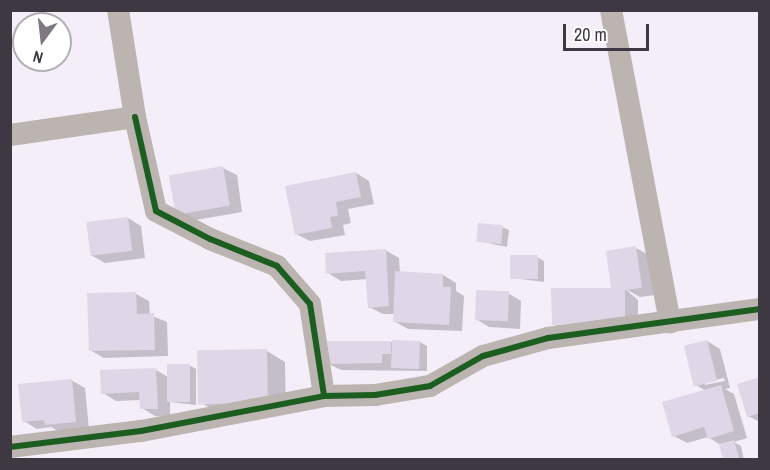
<!DOCTYPE html>
<html>
<head>
<meta charset="utf-8">
<style>
	body { margin:0 }
	#map { position:relative; width:770px; height:470px; overflow:hidden; background:#f4eef9; font-family:"Archivo Narrow",sans-serif }
	div>[style] { position:absolute }
	.shadow>* { inset:0; background:#0003 }
	.building>* { inset:0; background:#dfd6e7; transform-origin:0 0 }
	.minor>* { height:22px; margin:-11px; padding:0 11px; transform-origin:11px; border-radius:11px; background:#bbb4b1 }
	.cycleway>* { height:6px; margin:-3px; padding:0 3px; transform-origin:3px; border-radius:3px; background:#1b5e20 }
	span { translate:-50% -50%; white-space:nowrap; text-align:center; line-height:1.15; -webkit-text-stroke:5px #fff; paint-order:stroke }
	.frame { position:absolute; inset:0; border:12px solid #3e3843; pointer-events:none }
	.north { position:absolute; left:12px; top:12px; width:60px; height:60px; box-sizing:border-box; background:#fff; border:2px solid #b2afb4; border-radius:50%; rotate:195deg; font-size:16px; font-weight:700; line-height:24px; text-align:center; color:#3e3843 }
	.north::after { content:''; display:block; margin:auto; width:21px; height:27px; background:#7e7883; clip-path:polygon(50% 0,100% 100%,50% 72%,0 100%) }
	.scale { position:absolute; left:563px; top:24px; width:86px; height:27px; box-sizing:border-box; border:3px solid #3e3843; border-top:0; padding-left:8px; font-size:18px; line-height:21px; white-space:nowrap; color:#3e3843; -webkit-text-stroke:4px #fff; paint-order:stroke }
</style>
</head>
<body>
<div id="map">
	<div class="shadow">
		<div style="clip-path:polygon(223px 168px,237px 175px,242px 212px,190px 221px,177px 213px)"></div>
		<div style="clip-path:polygon(356px 173px,369px 181px,374px 204px,348px 209px,351px 223px,343px 225px,345px 235px,310px 241px,296px 234px)"></div>
		<div style="clip-path:polygon(128px 218px,141px 226px,145px 258px,105px 263px,91px 255px)"></div>
		<div style="clip-path:polygon(502px 227px,509px 230px,507px 247px,478px 241px)"></div>
		<div style="clip-path:polygon(636px 248px,649px 255px,655px 295px,640px 297px,624px 288px,638px 300px,638px 336px,567px 332px,553px 324px,613px 289px)"></div>
		<div style="clip-path:polygon(385px 250px,399px 258px,400px 273px,443px 275px,456px 283px,456px 291px,464px 296px,462px 331px,408px 329px,394px 321px,395px 314px,383px 314px,369px 307px,367px 279px,341px 281px,328px 273px)"></div>
		<div style="clip-path:polygon(537px 257px,544px 261px,544px 282px,512px 278px)"></div>
		<div style="clip-path:polygon(508px 293px,521px 301px,520px 329px,489px 327px,476px 319px)"></div>
		<div style="clip-path:polygon(136px 294px,149px 301px,150px 315px,167px 322px,168px 356px,104px 358px,90px 350px)"></div>
		<div style="clip-path:polygon(evenodd,707px 341px,720px 349px,730px 388px,725px 389px,734px 394px,747px 438px,734px 442px,741px 446px,744px 460px,724px 460px,721px 445px,708px 437px,687px 443px,674px 436px,706px 391px,696px 385px,707px 341px,724px 378px,725px 381px,705px 385px,705px 382px,724px 378px)"></div>
		<div style="clip-path:polygon(391px 342px,420px 342px,427px 346px,427px 371px,341px 370px,327px 363px)"></div>
		<div style="clip-path:polygon(199px 351px,267px 351px,285px 362px,286px 413px,218px 413px,200px 402px)"></div>
		<div style="clip-path:polygon(189px 365px,196px 369px,196px 405px,170px 402px,170px 416px,155px 416px,142px 408px,141px 400px,116px 401px,103px 393px,156px 370px,168px 377px)"></div>
		<div style="clip-path:polygon(760px 379px,760px 422px,748px 416px)"></div>
		<div style="clip-path:polygon(71px 380px,85px 388px,89px 429px,60px 432px,51px 427px,37px 429px,24px 421px)"></div>
	</div>
	<div class="building">
		<div style="left:223px;top:166px;width:40px;height:55px;rotate:80deg"></div>
		<div style="clip-path:polygon(356px 172px,361px 197px,336px 202px,338px 216px,330px 217px,332px 228px,295px 235px,285px 186px)"></div>
		<div style="left:128px;top:217px;width:34px;height:42px;rotate:83deg"></div>
		<div style="left:478px;top:223px;width:25px;height:19px;rotate:5deg"></div>
		<div style="clip-path:polygon(636px 246px,642px 288px,625px 290px,625px 329px,552px 325px,551px 288px,611px 288px,606px 251px)"></div>
		<div style="clip-path:polygon(386px 249px,389px 306px,368px 308px,365px 271px,326px 274px,325px 253px)"></div>
		<div style="left:510px;top:255px;width:28px;height:24px"></div>
		<div style="clip-path:polygon(395px 271px,443px 274px,443px 287px,451px 287px,449px 325px,393px 322px)"></div>
		<div style="left:476px;top:290px;width:33px;height:30px;rotate:2deg"></div>
		<div style="clip-path:polygon(136px 292px,137px 314px,154px 313px,155px 350px,89px 351px,87px 293px)"></div>
		<div style="left:392px;top:340px;width:28px;height:28px;rotate:2deg"></div>
		<div style="left:707px;top:340px;width:42px;height:24px;rotate:76deg"></div>
		<div style="clip-path:polygon(326px 341px,391px 341px,391px 354px,382px 354px,382px 363px,326px 364px)"></div>
		<div style="left:267px;top:349px;width:54px;height:70px;rotate:89deg"></div>
		<div style="left:167px;top:364px;width:23px;height:38px"></div>
		<div style="clip-path:polygon(156px 368px,158px 409px,140px 409px,139px 392px,101px 394px,100px 370px)"></div>
		<div style="clip-path:polygon(760px 377px,760px 413px,747px 417px,737px 384px)"></div>
		<div style="clip-path:polygon(72px 379px,76px 422px,45px 425px,44px 420px,22px 422px,18px 384px)"></div>
		<div style="clip-path:polygon(721px 385px,734px 431px,708px 439px,704px 427px,672px 437px,662px 402px)"></div>
		<div style="clip-path:polygon(734px 440px,739px 458px,723px 460px,719px 444px)"></div>
	</div>
	<div class="minor">
		<div style="left:611px;top:10px;width:318px;rotate:79.3deg"></div>
		<div style="left:135px;top:117px;width:96px;rotate:77.4deg"></div>
		<div style="left:156px;top:211px;width:61px;rotate:27.4deg"></div>
		<div style="left:210px;top:239px;width:72px;rotate:21.9deg"></div>
		<div style="left:277px;top:266px;width:50px;rotate:49deg"></div>
		<div style="left:310px;top:304px;width:93px;rotate:81.3deg"></div>
		<div style="left:10px;top:135px;width:126px;rotate:-8.2deg"></div>
		<div style="left:135px;top:117px;width:108px;rotate:-99deg"></div>
		<div style="left:10px;top:447px;width:132px;rotate:-7deg"></div>
		<div style="left:141px;top:431px;width:186px;rotate:-10.8deg"></div>
		<div style="left:324px;top:396px;width:51px;rotate:-1.1deg"></div>
		<div style="left:375px;top:395px;width:56px;rotate:-9.3deg"></div>
		<div style="left:430px;top:386px;width:61px;rotate:-29.5deg"></div>
		<div style="left:483px;top:356px;width:67px;rotate:-15.5deg"></div>
		<div style="left:548px;top:338px;width:214px;rotate:-7.8deg"></div>
	</div>
	<div class="cycleway">
		<div style="left:135px;top:117px;width:96px;rotate:77.4deg"></div>
		<div style="left:156px;top:211px;width:61px;rotate:27.4deg"></div>
		<div style="left:210px;top:239px;width:72px;rotate:21.9deg"></div>
		<div style="left:277px;top:266px;width:50px;rotate:49deg"></div>
		<div style="left:310px;top:304px;width:93px;rotate:81.3deg"></div>
		<div style="left:10px;top:447px;width:132px;rotate:-7deg"></div>
		<div style="left:141px;top:431px;width:186px;rotate:-10.8deg"></div>
		<div style="left:324px;top:396px;width:51px;rotate:-1.1deg"></div>
		<div style="left:375px;top:395px;width:56px;rotate:-9.3deg"></div>
		<div style="left:430px;top:386px;width:61px;rotate:-29.5deg"></div>
		<div style="left:483px;top:356px;width:67px;rotate:-15.5deg"></div>
		<div style="left:548px;top:338px;width:214px;rotate:-7.8deg"></div>
	</div>
	<div class="frame"></div>
	<div class="north">N</div>
	<div class="scale">20 m</div>
</div>
</body>
</html>
